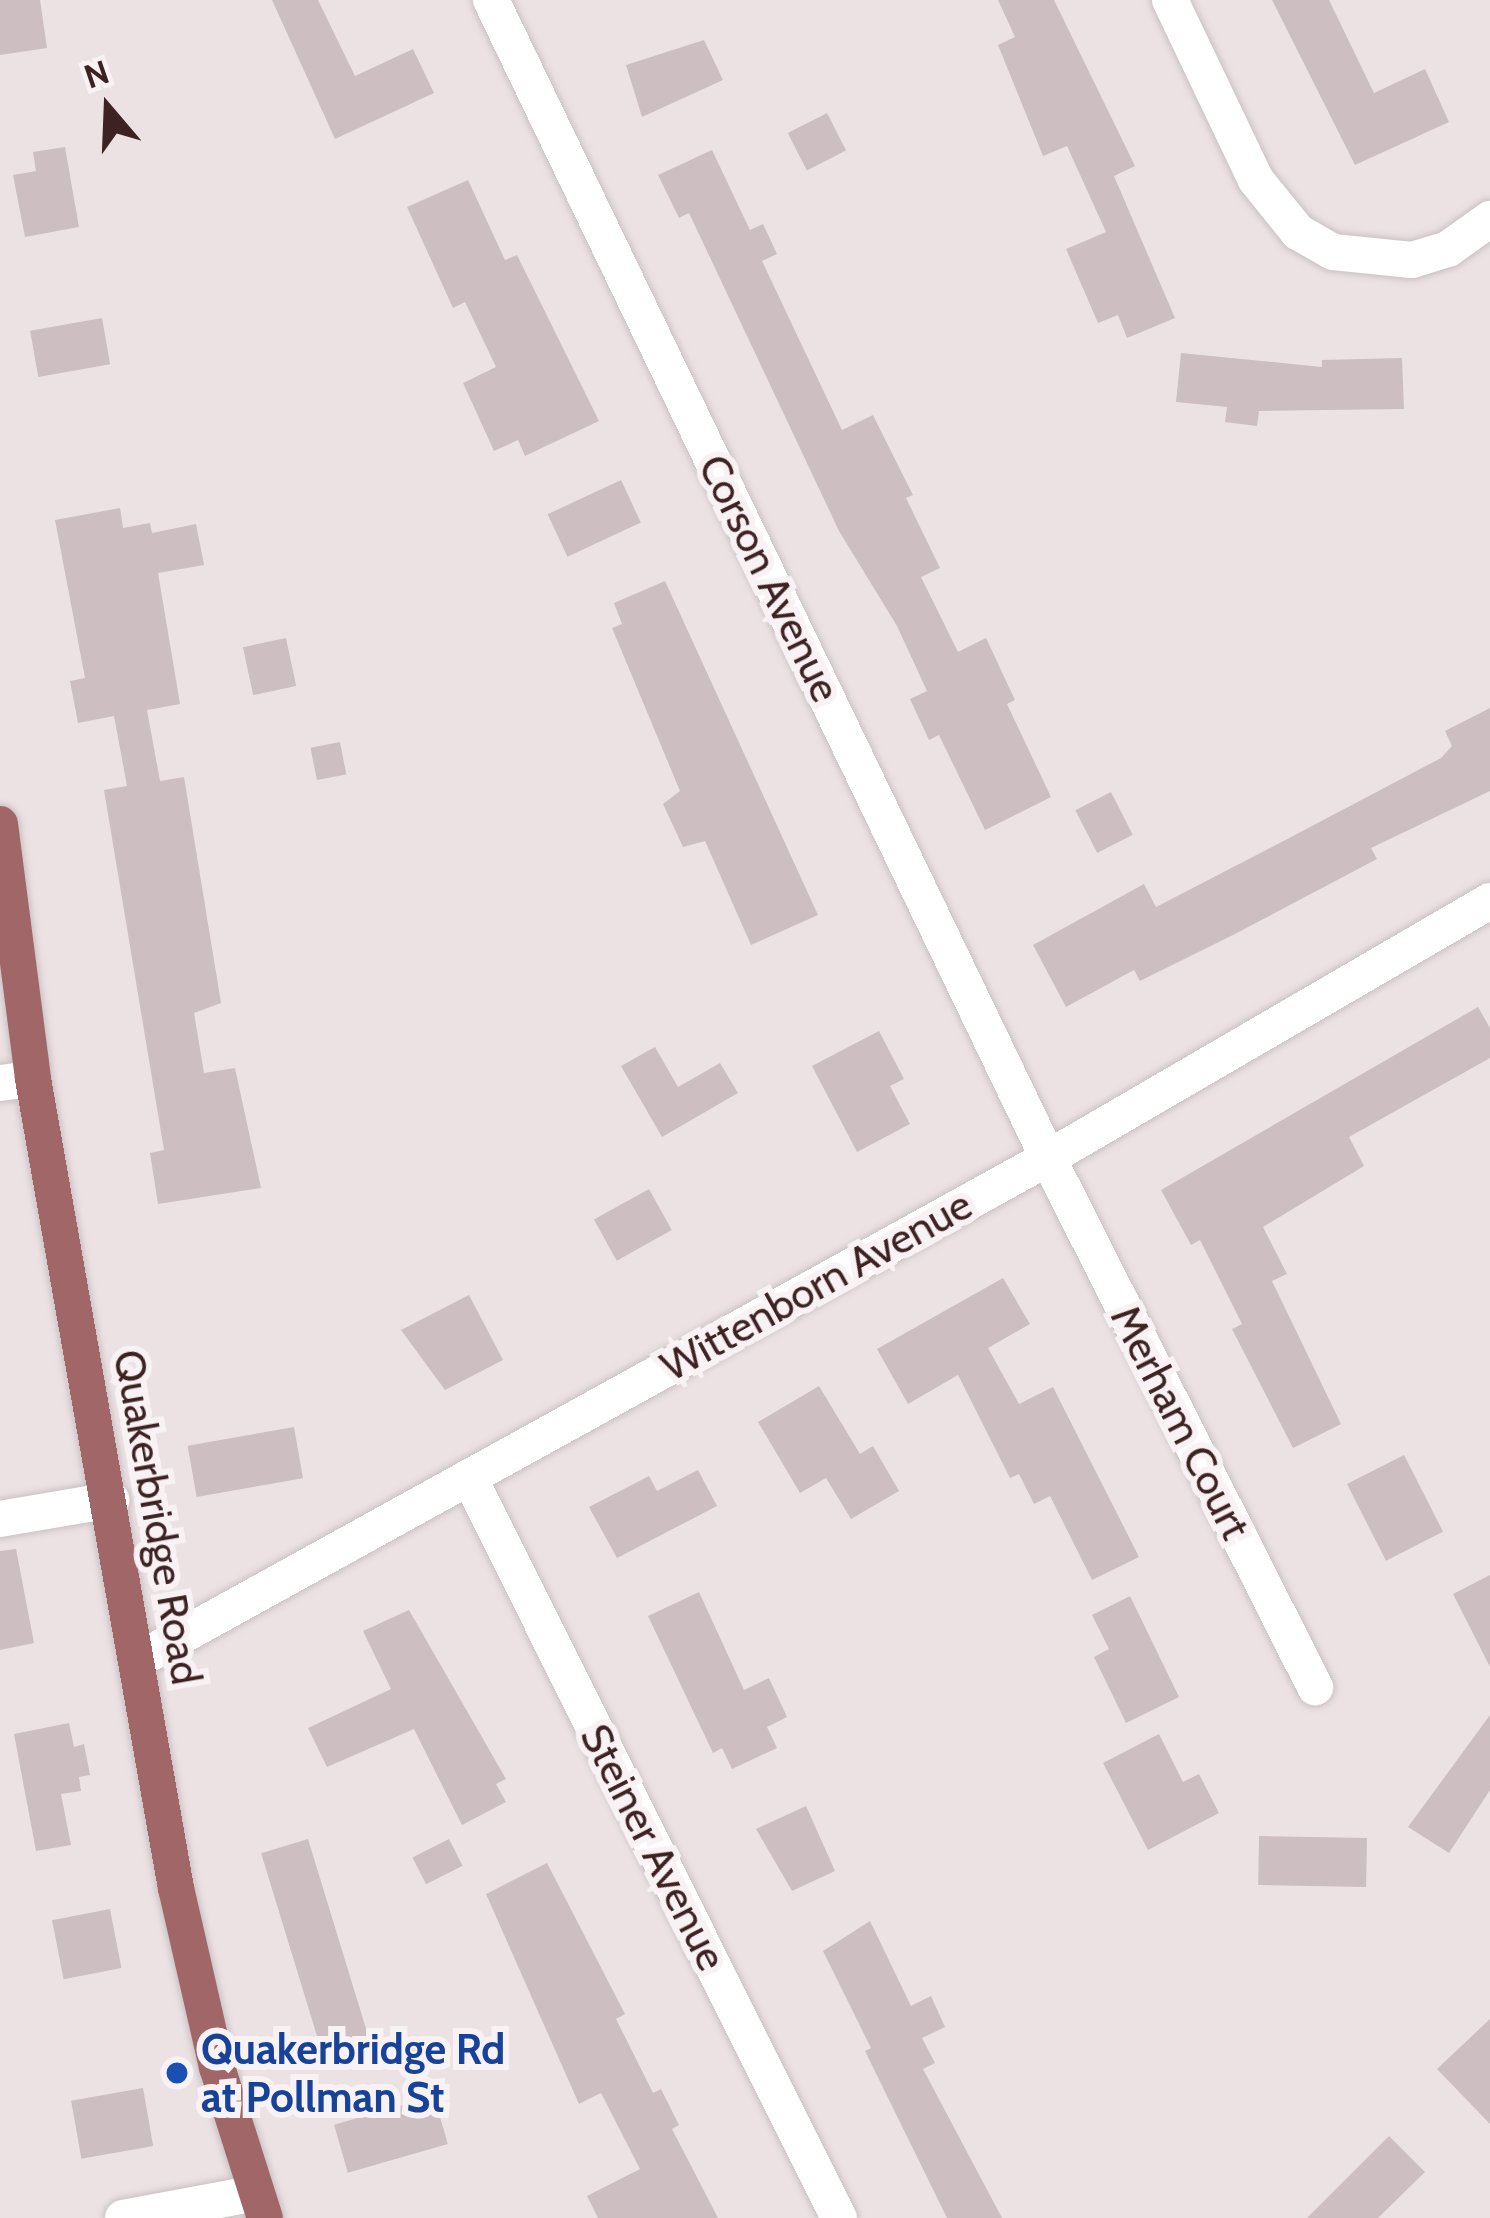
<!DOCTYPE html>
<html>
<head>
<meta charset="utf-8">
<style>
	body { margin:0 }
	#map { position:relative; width:1490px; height:2218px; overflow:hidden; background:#ece2e4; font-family:Cabin,sans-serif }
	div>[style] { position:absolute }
	.building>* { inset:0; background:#cdbec1; transform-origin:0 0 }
	.roads { filter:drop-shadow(0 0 3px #c9c1c1) drop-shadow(0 0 3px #c9c1c1) }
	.minor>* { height:36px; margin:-18px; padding:0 18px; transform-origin:18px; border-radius:18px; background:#fff }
	.major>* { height:36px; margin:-18px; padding:0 18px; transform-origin:18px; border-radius:18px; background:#a16768 }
	.dots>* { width:33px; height:33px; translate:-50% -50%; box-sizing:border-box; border:6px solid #f9f2f4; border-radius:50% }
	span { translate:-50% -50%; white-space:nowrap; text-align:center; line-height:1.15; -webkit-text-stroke:12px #f9f2f4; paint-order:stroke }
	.street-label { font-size:42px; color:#3d2223 }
	.transit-label { font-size:42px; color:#164399; font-weight:700 }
	.left { translate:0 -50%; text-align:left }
	.north { position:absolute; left:48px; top:48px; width:120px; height:120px; -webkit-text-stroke:9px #f9f2f4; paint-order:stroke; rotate:341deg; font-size:33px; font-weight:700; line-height:48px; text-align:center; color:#3d2223 }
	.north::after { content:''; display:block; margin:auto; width:42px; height:54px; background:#3d2223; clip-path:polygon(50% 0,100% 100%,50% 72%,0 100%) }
</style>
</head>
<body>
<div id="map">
	<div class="building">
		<div style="clip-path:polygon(0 0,40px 0,47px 48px,0 55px)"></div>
		<div style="clip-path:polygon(272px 0,318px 0,355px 76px,413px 49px,434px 93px,335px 139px)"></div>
		<div style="clip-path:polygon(998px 0,1054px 0,1135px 166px,1114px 176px,1175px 318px,1127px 338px,1118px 315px,1098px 323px,1066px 249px,1106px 232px,1067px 146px,1043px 156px,998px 45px,1015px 37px)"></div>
		<div style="clip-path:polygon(1272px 0,1329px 0,1374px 93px,1425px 69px,1449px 122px,1355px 165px)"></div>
		<div style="clip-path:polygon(704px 40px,723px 80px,642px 117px,626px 65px)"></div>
		<div style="left:827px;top:113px;width:42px;height:44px;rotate:63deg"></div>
		<div style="clip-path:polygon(65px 147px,79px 227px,25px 237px,13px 175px,36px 171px,33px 152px)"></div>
		<div style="clip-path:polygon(712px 150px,750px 230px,763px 224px,777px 254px,762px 261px,842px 430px,873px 415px,913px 495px,906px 498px,940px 568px,921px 577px,958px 652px,986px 638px,1015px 700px,1007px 704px,1051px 797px,985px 830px,939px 735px,929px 740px,910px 699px,927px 691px,897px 626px,839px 531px,689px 213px,679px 218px,658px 175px)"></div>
		<div style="clip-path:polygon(468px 180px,505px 260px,517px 255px,599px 421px,525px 456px,518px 440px,494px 451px,463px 383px,496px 367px,465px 302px,453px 308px,407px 207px)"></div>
		<div style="left:102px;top:318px;width:47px;height:73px;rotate:80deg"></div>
		<div style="clip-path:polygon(1181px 353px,1322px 367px,1322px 360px,1402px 358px,1404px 409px,1259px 411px,1257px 426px,1225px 422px,1227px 407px,1176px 402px)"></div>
		<div style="left:621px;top:480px;width:47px;height:81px;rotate:65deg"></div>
		<div style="clip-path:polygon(120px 508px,123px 528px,150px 523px,152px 533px,196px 524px,204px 565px,158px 573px,180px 704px,147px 710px,160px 781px,184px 777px,221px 1003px,194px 1013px,204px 1073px,235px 1068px,261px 1188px,158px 1204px,150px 1153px,164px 1150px,104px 790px,127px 786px,114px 716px,78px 723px,70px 681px,85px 678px,55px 520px)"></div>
		<div style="clip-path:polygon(665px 581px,818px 915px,751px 945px,705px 841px,683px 847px,663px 804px,680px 791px,612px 628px,622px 624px,614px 603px)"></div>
		<div style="left:286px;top:638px;width:49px;height:44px;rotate:78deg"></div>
		<div style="clip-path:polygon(1490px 708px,1490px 791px,1371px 848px,1377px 859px,1235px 934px,1140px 981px,1134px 970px,1066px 1007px,1033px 945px,1144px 884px,1156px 907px,1293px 836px,1441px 758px,1452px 746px,1445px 731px)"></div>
		<div style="left:340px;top:742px;width:33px;height:30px;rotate:79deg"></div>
		<div style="left:1111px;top:792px;width:48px;height:40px;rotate:63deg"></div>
		<div style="clip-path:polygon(1478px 1007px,1490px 1028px,1490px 1058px,1349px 1137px,1364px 1166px,1263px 1227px,1287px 1274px,1272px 1281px,1341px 1424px,1293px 1448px,1232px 1329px,1242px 1324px,1200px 1240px,1191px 1245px,1161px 1190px)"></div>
		<div style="clip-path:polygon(879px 1031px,904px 1079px,890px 1086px,910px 1124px,857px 1152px,812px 1066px)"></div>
		<div style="clip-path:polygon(655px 1047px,678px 1087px,720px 1063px,738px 1093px,662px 1137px,621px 1066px)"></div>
		<div style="left:649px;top:1189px;width:47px;height:63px;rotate:61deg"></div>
		<div style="clip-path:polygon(1003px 1278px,1030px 1324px,988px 1348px,1019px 1404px,1053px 1387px,1139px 1557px,1092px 1580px,1050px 1496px,1034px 1504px,1019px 1474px,1010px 1478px,958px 1375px,908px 1404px,877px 1349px)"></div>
		<div style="clip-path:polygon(469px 1295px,503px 1360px,445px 1390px,401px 1330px)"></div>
		<div style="clip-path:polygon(819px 1386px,860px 1454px,873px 1446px,899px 1491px,851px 1519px,826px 1478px,800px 1493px,758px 1422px)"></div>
		<div style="left:294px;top:1427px;width:52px;height:108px;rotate:80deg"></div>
		<div style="left:1404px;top:1455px;width:86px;height:64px;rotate:63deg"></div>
		<div style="clip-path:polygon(698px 1470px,717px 1506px,617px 1558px,589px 1507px,649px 1476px,657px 1491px)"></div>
		<div style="clip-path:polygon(16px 1549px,34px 1643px,0 1650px,0 1551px)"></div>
		<div style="clip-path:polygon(1490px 1575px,1490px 1667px,1453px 1594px)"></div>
		<div style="clip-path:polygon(699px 1592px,744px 1690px,769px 1678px,787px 1717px,767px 1727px,777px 1748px,732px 1769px,722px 1748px,713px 1753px,648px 1616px)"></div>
		<div style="clip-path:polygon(1130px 1596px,1179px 1697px,1126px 1723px,1094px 1657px,1109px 1649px,1092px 1615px)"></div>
		<div style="clip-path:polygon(409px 1610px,506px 1779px,496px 1784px,506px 1802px,462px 1825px,414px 1729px,327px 1767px,308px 1728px,391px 1689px,363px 1631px)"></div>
		<div style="clip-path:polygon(1490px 1715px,1490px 1790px,1449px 1853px,1408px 1827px)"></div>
		<div style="clip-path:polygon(69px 1723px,74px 1747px,84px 1744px,90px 1775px,79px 1777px,81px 1791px,61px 1794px,71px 1845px,36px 1851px,14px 1734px)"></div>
		<div style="clip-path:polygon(1159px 1734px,1183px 1782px,1199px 1774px,1219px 1813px,1148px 1850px,1103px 1763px)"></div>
		<div style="clip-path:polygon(806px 1806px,835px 1871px,792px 1891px,756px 1829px)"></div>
		<div style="left:1259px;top:1836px;width:108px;height:49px;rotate:1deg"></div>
		<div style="left:308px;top:1839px;width:215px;height:49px;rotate:73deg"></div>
		<div style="left:449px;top:1839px;width:30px;height:41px;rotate:63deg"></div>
		<div style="clip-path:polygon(547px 1863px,625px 2014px,616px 2019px,653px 2093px,661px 2089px,679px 2125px,672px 2129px,718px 2218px,598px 2218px,587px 2196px,640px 2169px,601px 2093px,579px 2104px,486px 1894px)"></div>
		<div style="left:110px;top:1909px;width:60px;height:59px;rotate:79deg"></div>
		<div style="clip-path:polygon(870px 1921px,911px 2006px,931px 1996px,945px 2027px,922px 2038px,935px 2063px,923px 2069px,1002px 2218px,947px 2218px,865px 2051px,871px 2048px,823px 1951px)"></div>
		<div style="clip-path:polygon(1490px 2019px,1490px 2124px,1437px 2069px)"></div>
		<div style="left:143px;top:2088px;width:59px;height:73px;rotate:80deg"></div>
		<div style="left:434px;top:2096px;width:50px;height:104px;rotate:74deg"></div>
		<div style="clip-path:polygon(1389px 2136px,1425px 2172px,1378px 2218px,1307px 2218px)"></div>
	</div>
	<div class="roads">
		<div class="minor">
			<div style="left:491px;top:0;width:1285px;rotate:64.31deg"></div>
			<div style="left:1048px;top:1158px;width:593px;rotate:63.22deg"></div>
			<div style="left:1170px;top:0;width:199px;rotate:64.5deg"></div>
			<div style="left:1256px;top:180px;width:67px;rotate:51.1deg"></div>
			<div style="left:1298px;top:232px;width:40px;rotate:29.7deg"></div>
			<div style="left:1333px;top:252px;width:79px;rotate:5.8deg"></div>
			<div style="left:1412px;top:260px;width:38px;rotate:-17deg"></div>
			<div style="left:1448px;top:249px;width:52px;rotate:-35.5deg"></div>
			<div style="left:0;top:1083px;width:33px;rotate:-7deg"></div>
			<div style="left:469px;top:1477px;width:828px;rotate:63.47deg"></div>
			<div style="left:0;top:1519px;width:113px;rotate:-9.7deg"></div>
			<div style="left:138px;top:1660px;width:1039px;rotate:-28.88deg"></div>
			<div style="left:1048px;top:1158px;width:511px;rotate:-30.18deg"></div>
			<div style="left:123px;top:2218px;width:135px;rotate:-10.6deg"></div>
		</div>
		<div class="major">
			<div style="left:0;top:824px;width:257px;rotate:82.6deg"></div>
			<div style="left:33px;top:1079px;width:822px;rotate:79.98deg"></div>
			<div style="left:176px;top:1888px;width:184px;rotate:77.1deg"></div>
			<div style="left:217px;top:2067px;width:158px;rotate:72.4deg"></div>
		</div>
	</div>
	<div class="dots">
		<div style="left:177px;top:2073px;background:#1a4fb4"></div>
	</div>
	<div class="street-label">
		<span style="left:770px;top:578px;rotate:64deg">Corson Avenue</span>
		<span style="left:816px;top:1285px;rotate:-29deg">Wittenborn Avenue</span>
		<span style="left:1181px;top:1422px;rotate:63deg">Merham Court</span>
		<span style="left:158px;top:1517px;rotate:80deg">Quakerbridge Road</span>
		<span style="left:654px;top:1847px;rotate:63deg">Steiner Avenue</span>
	</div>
	<div class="transit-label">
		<span class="left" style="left:201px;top:2073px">Quakerbridge Rd<br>at Pollman St</span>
	</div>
	<div class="north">N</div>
</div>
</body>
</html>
